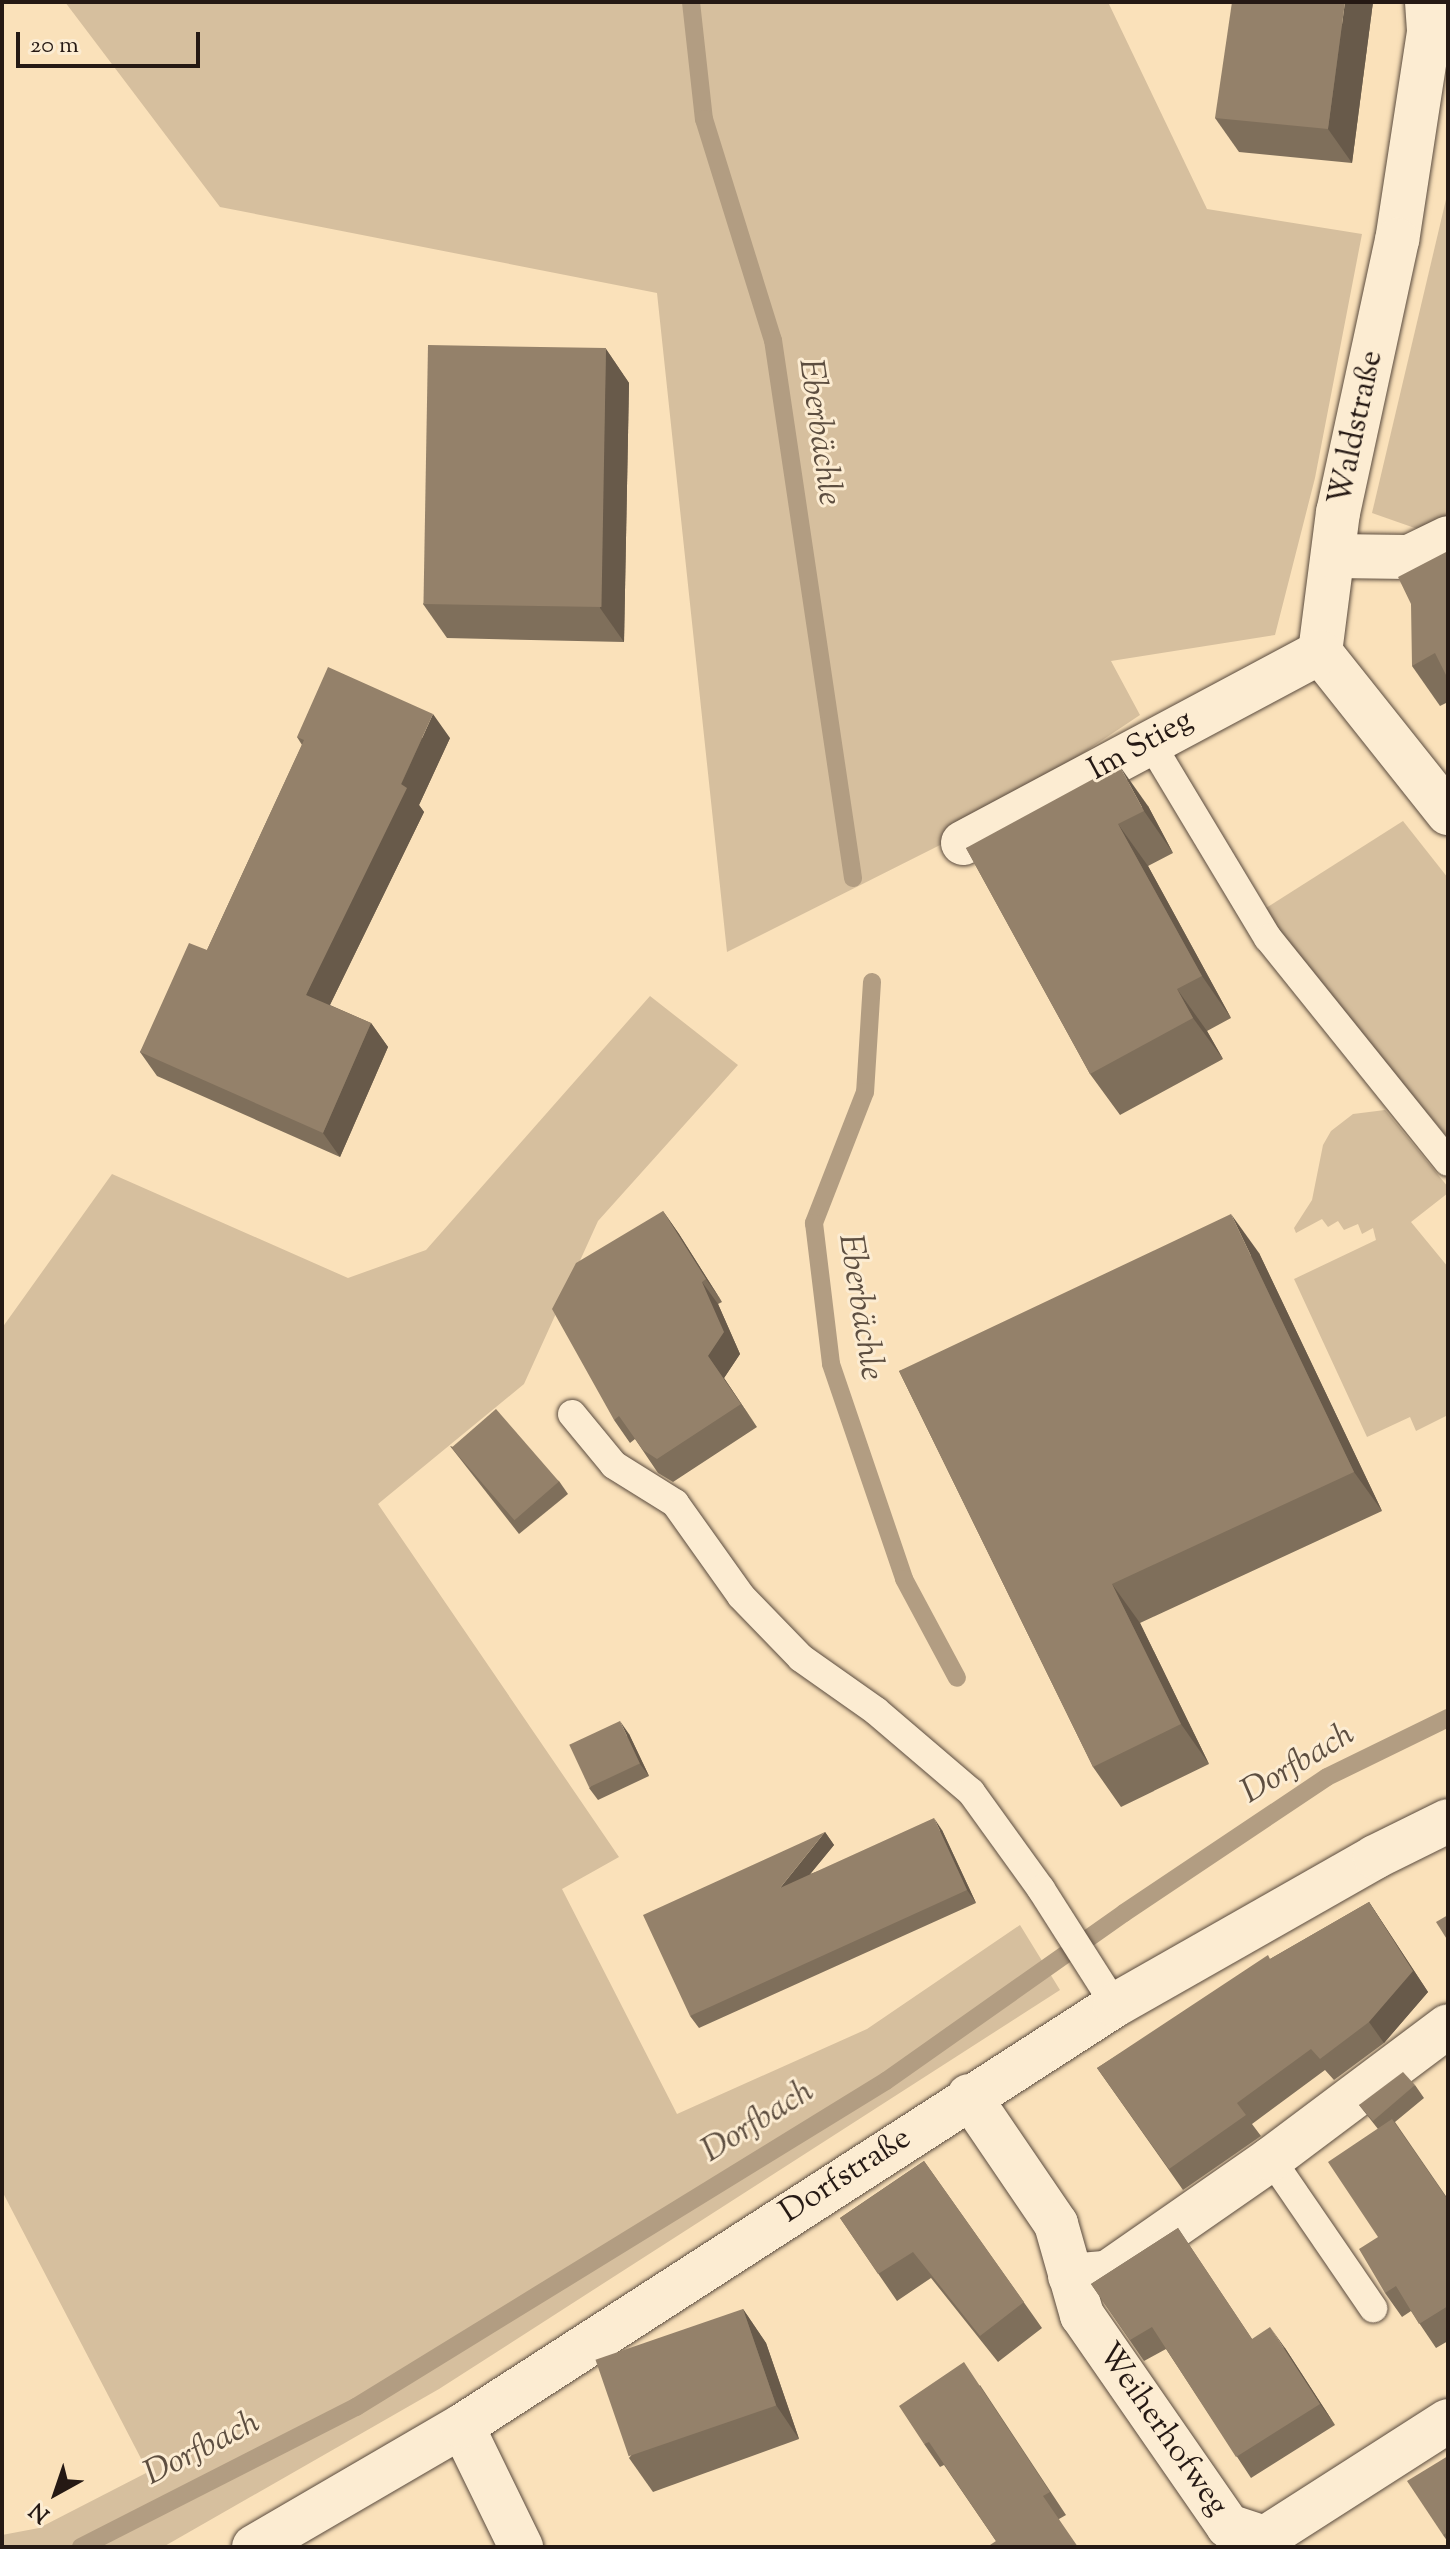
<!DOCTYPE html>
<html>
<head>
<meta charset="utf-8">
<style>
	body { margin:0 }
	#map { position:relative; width:1450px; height:2549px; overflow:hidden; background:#fae1ba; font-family:"Sorts Mill Goudy",serif }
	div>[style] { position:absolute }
	.green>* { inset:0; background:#d6bf9e }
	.stream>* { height:18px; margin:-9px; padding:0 9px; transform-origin:9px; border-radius:9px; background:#b29d82 }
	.roads { filter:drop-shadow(0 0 2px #5a4b3e) drop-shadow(0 0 2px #5a4b3e) }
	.service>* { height:28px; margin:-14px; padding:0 14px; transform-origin:14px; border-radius:14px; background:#fcecd2 }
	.minor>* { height:44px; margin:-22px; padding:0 22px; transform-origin:22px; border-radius:22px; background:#fcecd2 }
	.secondary>* { height:44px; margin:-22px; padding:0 22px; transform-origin:22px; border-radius:22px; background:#fcecd2 }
	.wall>* { inset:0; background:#7f6f5b }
	.shaded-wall>* { inset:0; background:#685a4a }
	.building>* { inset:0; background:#94816a; transform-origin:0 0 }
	span { translate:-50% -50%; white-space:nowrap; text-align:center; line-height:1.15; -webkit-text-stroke:6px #fcecd2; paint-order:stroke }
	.street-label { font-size:32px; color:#251914 }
	.water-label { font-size:34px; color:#5d4e40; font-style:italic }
	.frame { position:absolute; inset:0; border:4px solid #251914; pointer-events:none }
	.north { position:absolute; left:16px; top:2453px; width:80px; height:80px; -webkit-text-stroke:6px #fcecd2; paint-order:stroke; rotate:220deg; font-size:22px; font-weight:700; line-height:32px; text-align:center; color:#251914 }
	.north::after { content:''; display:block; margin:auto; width:28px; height:36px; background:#251914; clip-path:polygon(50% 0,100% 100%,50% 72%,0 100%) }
	.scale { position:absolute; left:16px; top:32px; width:184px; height:36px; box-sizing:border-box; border:4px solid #251914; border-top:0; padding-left:10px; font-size:24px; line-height:28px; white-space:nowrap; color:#251914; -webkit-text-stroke:6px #fcecd2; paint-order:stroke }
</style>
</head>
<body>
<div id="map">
	<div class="green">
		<div style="clip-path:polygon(65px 2px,1108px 2px,1207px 209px,1362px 234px,1315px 478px,1275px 635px,1111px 661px,1140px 715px,960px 835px,727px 952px,657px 293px,220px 207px)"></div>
		<div style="clip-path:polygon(1448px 191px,1448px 522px,1429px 533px,1372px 513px)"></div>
		<div style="clip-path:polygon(1403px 821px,1448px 878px,1448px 1138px,1295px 955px,1266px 908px)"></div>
		<div style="clip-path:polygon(650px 996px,738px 1065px,598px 1221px,524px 1384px,378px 1504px,619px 1857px,562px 1889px,677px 2114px,867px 2029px,1020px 1925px,1060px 1990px,439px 2389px,163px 2547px,2px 2547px,2px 2535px,39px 2528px,148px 2472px,2px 2191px,2px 1328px,112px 1174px,348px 1278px,426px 1250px)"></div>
		<div style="clip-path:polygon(1385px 1110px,1448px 1187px,1448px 1193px,1411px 1222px,1448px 1267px,1448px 1415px,1416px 1431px,1410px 1417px,1367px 1437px,1294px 1279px,1376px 1240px,1373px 1228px,1362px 1234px,1358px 1224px,1344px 1230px,1338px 1221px,1328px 1227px,1322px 1219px,1296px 1233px,1294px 1228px,1312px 1200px,1323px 1145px,1331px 1131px,1353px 1114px)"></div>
	</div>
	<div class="stream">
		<div style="left:691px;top:2px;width:118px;rotate:83.7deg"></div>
		<div style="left:704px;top:119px;width:232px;rotate:72.7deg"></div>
		<div style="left:773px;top:340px;width:544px;rotate:81.54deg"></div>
		<div style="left:872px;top:982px;width:110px;rotate:93.6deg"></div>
		<div style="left:865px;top:1092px;width:141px;rotate:111.3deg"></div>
		<div style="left:814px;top:1223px;width:142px;rotate:83.1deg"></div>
		<div style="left:831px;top:1364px;width:227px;rotate:71.2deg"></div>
		<div style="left:904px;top:1579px;width:112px;rotate:61.8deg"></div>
		<div style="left:81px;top:2547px;width:309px;rotate:-27deg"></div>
		<div style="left:356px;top:2407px;width:622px;rotate:-31.6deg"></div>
		<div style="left:886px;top:2081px;width:291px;rotate:-35.2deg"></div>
		<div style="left:1124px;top:1913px;width:244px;rotate:-33.8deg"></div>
		<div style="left:1327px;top:1777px;width:135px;rotate:-26deg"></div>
	</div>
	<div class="roads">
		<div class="service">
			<div style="left:1150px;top:742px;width:229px;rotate:59deg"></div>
			<div style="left:1268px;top:938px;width:287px;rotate:51.2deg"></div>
			<div style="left:572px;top:1414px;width:66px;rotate:50.5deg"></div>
			<div style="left:614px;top:1465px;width:72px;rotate:31.9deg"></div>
			<div style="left:675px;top:1503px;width:114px;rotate:54.6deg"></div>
			<div style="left:741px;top:1596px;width:86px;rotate:45.9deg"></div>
			<div style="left:801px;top:1658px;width:92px;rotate:35.2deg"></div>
			<div style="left:876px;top:1711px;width:125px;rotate:40.5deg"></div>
			<div style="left:971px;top:1792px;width:120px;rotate:54.2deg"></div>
			<div style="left:1041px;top:1889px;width:138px;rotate:57.5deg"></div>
			<div style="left:1271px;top:2159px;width:181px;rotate:55.6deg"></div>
		</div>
		<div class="minor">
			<div style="left:1427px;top:2px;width:30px;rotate:86deg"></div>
			<div style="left:1429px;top:32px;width:210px;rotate:98.7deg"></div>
			<div style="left:1397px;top:240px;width:278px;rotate:102.2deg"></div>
			<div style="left:1338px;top:512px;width:141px;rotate:97.3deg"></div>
			<div style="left:1320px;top:652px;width:206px;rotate:51.5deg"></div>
			<div style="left:1333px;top:556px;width:76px;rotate:0.8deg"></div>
			<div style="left:1409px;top:557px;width:43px;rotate:-26deg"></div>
			<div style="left:963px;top:843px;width:405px;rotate:-28.1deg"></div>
			<div style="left:969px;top:2096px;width:155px;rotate:55.8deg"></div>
			<div style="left:1056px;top:2224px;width:95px;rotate:74.1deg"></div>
			<div style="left:1082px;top:2315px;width:257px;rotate:55.3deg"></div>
			<div style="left:1228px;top:2526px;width:39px;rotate:18deg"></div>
			<div style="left:1265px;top:2538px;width:217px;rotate:-32.6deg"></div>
			<div style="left:1070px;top:2276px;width:37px;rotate:-5deg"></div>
			<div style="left:1107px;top:2273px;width:200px;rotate:-34.8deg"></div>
			<div style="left:1271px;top:2159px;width:221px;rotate:-36.9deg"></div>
			<div style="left:462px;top:2426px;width:135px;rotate:64deg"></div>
		</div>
		<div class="secondary">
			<div style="left:254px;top:2547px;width:241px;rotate:-30.2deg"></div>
			<div style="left:462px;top:2426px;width:777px;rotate:-32.81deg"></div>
			<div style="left:1115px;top:2005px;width:299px;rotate:-29.6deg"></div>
			<div style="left:1375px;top:1857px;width:81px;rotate:-26.3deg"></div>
		</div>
	</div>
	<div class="wall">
		<div style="clip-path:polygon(1373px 2px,1352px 163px,1239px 152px,1215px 118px)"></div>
		<div style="clip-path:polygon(606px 349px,629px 383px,624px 642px,447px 638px,423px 604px)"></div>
		<div style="clip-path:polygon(1448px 551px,1448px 702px,1440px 706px,1412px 666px)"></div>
		<div style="clip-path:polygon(297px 737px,450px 738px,419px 805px,424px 812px,330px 1005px,371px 1023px,388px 1047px,340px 1157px,157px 1076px,140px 1052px,207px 950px,302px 745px)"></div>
		<div style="clip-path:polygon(1148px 806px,1173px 853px,1148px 866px,1231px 1018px,1207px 1031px,1223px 1059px,1120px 1115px,1090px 1074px,966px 848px)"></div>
		<div style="clip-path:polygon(663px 1211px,679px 1234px,722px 1302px,718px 1304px,740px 1354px,724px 1378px,757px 1427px,673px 1482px,658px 1473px,635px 1439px,630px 1443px,614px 1420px)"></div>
		<div style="clip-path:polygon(1259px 1253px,1382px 1511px,1140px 1623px,1209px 1764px,1121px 1807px,1093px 1767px,899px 1371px)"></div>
		<div style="clip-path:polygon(450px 1446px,559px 1481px,568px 1494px,519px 1534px)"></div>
		<div style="clip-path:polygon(629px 1734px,649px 1776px,598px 1800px,589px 1788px)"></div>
		<div style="clip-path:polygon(942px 1830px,976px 1903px,699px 2028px,690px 2016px,825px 1832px,834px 1845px,810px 1874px)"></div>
		<div style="clip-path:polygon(1369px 1902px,1428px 1992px,1384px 2043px,1334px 2080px,1325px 2070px,1252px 2124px,1261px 2136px,1183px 2190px,1097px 2068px,1270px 1959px)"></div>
		<div style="clip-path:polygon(1415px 2085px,1424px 2098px,1395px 2122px,1448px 2199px,1448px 2341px,1436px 2348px,1411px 2311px,1402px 2317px,1385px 2293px,1378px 2237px,1378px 2129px,1359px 2105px)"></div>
		<div style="clip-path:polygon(924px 2161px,1042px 2328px,998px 2362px,931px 2278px,897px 2301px,840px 2218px)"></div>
		<div style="clip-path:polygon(1178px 2228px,1252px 2339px,1285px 2348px,1335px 2425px,1251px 2478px,1166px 2349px,1144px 2361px,1091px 2284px)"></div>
		<div style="clip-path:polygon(743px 2309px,766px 2343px,799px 2439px,653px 2492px,629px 2458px)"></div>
		<div style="clip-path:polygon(980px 2385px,1066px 2515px,1059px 2519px,996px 2541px,944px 2465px,940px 2467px,924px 2444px)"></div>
		<div style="clip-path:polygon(1448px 2456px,1448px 2542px,1443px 2535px)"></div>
	</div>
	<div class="shaded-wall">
		<div style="clip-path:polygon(1345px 2px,1373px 2px,1352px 163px,1328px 129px)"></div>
		<div style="clip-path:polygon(606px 349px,629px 383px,624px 642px,600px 608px)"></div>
		<div style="clip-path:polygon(433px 714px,450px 738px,419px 805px,424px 812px,323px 1019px,306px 995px)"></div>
		<div style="clip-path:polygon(1119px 765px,1148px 806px,1173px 853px,1144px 811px)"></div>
		<div style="clip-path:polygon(1118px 824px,1148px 866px,1231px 1018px,1202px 976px)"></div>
		<div style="clip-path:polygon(1177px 989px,1207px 1031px,1223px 1059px,1193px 1018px)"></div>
		<div style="clip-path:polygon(371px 1023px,388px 1047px,340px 1157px,323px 1133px)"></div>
		<div style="clip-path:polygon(663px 1211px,679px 1234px,722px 1302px,706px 1279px)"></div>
		<div style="clip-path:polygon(1231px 1214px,1259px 1253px,1382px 1511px,1354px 1472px)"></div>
		<div style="clip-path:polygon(702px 1282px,718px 1304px,740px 1354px,724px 1378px,757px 1427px,708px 1356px)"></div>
		<div style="clip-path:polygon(1112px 1584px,1140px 1623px,1209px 1764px,1181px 1724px)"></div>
		<div style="clip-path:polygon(620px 1721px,629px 1734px,649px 1776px,640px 1764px)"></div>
		<div style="clip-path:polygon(934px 1818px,942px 1830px,976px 1903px,967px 1890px)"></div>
		<div style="clip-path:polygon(825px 1832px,834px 1845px,789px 1900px,780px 1888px)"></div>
		<div style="clip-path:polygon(1369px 1902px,1428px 1992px,1384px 2043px,1369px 2022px)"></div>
		<div style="clip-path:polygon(743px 2309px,766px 2343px,799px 2439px,776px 2405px)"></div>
		<div style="clip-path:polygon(1270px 2327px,1285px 2348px,1335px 2425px,1320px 2404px)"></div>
	</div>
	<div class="building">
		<div style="clip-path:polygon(1232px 2px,1345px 2px,1328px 129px,1215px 118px)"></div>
		<div style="left:428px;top:345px;width:178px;height:259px;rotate:1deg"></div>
		<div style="clip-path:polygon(1448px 551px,1448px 677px,1447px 677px,1435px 653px,1412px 666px,1411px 604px,1398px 577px)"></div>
		<div style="clip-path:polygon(328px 667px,433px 714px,401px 784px,407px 788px,306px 995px,371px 1023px,323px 1133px,140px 1052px,189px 943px,207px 950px,304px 740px,297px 737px)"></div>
		<div style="clip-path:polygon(1119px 765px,1144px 811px,1118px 824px,1202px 976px,1177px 989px,1193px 1018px,1090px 1074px,966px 848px)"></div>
		<div style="clip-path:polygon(663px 1211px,706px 1279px,702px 1282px,724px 1332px,708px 1356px,741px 1404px,657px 1459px,643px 1450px,619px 1416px,614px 1420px,552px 1309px,576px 1263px)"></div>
		<div style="clip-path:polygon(1231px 1214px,1354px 1472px,1112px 1584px,1181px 1724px,1093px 1767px,899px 1371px)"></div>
		<div style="left:496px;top:1409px;width:96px;height:59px;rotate:49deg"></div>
		<div style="left:620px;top:1721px;width:47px;height:56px;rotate:65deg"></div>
		<div style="clip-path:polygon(934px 1818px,967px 1890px,690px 2016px,643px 1915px,825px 1832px,780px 1888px)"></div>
		<div style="clip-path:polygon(1369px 1902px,1413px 1971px,1369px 2022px,1320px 2059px,1311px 2049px,1237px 2103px,1246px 2115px,1169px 2169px,1097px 2068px,1268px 1955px,1270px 1959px)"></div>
		<div style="clip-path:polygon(1448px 1915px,1448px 1941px,1436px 1922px)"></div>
		<div style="clip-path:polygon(1403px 2072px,1415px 2085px,1373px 2121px,1359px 2105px)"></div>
		<div style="clip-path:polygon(1392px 2119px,1448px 2200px,1448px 2306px,1419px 2324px,1396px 2286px,1385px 2293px,1359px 2249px,1378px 2237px,1328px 2162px)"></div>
		<div style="clip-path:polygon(924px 2161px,1024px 2302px,980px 2336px,913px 2252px,878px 2274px,840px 2218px)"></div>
		<div style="clip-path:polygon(1178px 2228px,1252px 2339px,1270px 2327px,1320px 2404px,1236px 2457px,1152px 2327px,1130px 2340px,1091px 2284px)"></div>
		<div style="left:743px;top:2309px;width:102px;height:156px;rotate:71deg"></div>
		<div style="clip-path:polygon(964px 2362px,1050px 2492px,1043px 2496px,1078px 2547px,987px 2547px,996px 2541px,929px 2442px,924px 2444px,899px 2406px)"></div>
		<div style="clip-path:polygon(1448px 2456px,1448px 2532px,1443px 2535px,1407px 2481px)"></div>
	</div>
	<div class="street-label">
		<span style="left:1357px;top:428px;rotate:-78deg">Waldstraße</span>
		<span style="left:1141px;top:746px;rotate:-29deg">Im Stieg</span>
		<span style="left:846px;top:2176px;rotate:-33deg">Dorfstraße</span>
		<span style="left:1162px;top:2430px;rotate:55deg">Weiherhofweg</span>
	</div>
	<div class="water-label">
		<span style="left:819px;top:432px;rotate:82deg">Eberbächle</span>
		<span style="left:860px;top:1307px;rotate:81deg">Eberbächle</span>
		<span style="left:1298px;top:1764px;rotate:-31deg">Dorfbach</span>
		<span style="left:758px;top:2122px;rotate:-32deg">Dorfbach</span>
		<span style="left:202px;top:2449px;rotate:-27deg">Dorfbach</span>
	</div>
	<div class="frame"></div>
	<div class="north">N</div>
	<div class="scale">20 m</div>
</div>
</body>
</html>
